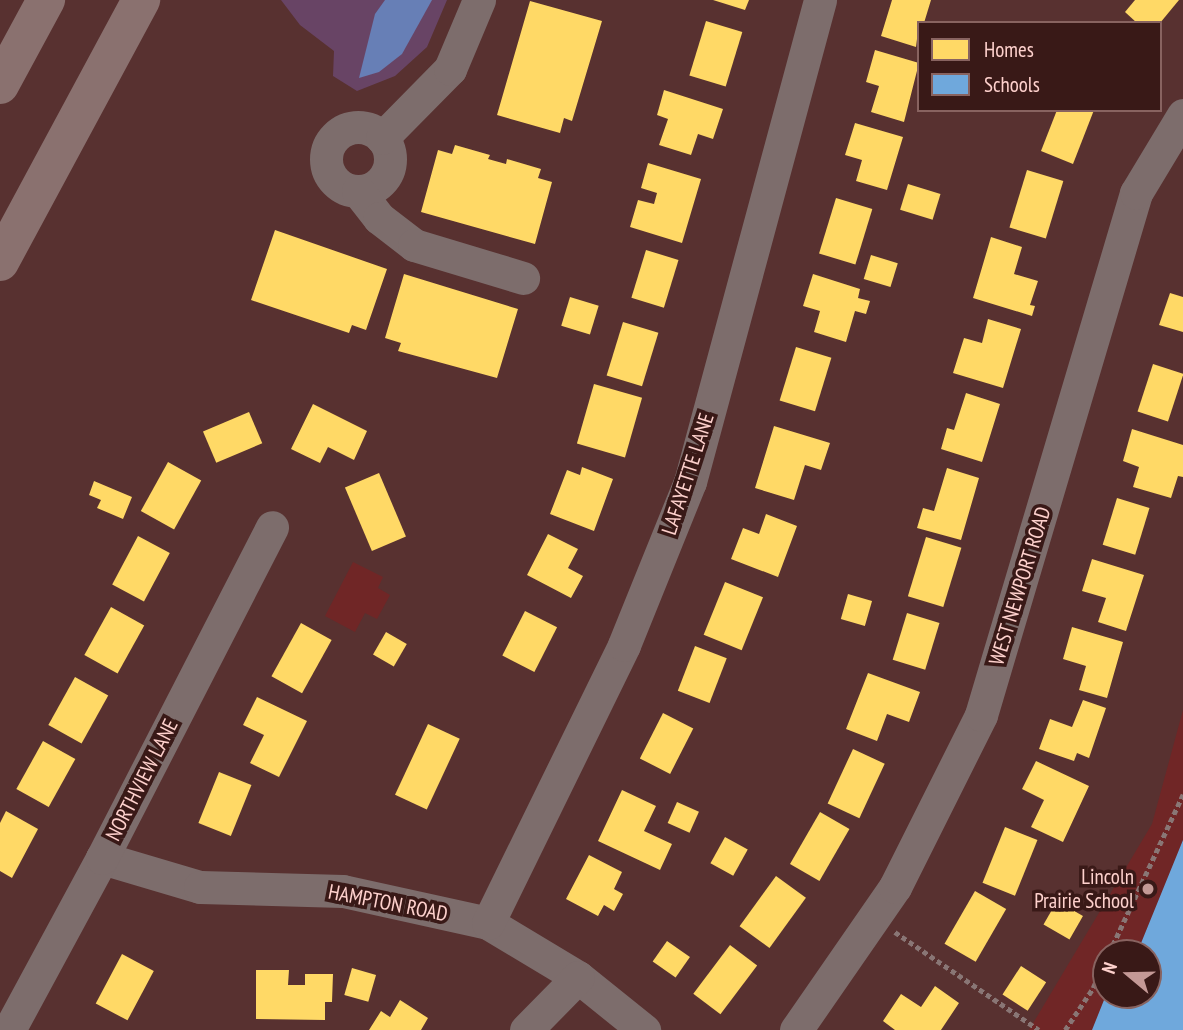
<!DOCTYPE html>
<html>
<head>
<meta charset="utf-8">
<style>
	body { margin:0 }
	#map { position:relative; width:1183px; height:1030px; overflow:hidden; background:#583130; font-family:"PT Sans Narrow",sans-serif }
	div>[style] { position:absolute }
	.built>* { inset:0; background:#702626 }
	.green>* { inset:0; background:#684465 }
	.water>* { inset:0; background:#677fb6 }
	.homes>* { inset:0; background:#ffd966; transform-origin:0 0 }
	.schools>* { inset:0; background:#6fa8dc }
	.path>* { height:4.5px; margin-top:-2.25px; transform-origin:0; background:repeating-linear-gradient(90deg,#897675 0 5px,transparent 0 8.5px) }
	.minor>* { height:33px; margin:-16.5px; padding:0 16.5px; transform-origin:16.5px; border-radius:16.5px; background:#7d6d6c }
	.minor>.ring { margin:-16.5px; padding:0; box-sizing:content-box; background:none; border:33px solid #7d6d6c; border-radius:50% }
	.highway>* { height:38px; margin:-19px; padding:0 19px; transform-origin:19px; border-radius:19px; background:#8a716f }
	.dots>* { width:19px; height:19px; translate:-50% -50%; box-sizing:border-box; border:4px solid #391917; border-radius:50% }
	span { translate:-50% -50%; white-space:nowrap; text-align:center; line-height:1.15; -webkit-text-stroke:7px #391917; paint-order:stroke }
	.street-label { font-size:21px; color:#fed1cd }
	.poi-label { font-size:21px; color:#fed1cd }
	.right { translate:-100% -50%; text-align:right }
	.legend { position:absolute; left:917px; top:21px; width:245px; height:91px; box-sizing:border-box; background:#391917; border:2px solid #886360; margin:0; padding:9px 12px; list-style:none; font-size:21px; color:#fed1cd }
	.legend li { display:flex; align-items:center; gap:14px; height:35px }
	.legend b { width:35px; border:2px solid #886360 }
	.north { position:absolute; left:1092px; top:939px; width:70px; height:70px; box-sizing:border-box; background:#391917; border:2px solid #886360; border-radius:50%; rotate:289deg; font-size:19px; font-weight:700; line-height:28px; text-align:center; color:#fed1cd }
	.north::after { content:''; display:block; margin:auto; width:24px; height:32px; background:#c49996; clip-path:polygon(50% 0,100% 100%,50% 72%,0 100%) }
</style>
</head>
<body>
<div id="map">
	<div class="built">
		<div style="clip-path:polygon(353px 562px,383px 577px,378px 588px,390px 595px,377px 619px,365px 613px,355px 632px,325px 616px)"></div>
		<div style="clip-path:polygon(evenodd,1183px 710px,1183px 1030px,1029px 1030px,1152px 824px,1183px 710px,1106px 953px,1148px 953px,1148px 995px,1106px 995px,1106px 953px)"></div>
	</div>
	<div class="green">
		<div style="clip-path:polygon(281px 0,447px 0,427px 47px,395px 76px,357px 91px,333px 76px,334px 51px,300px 25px)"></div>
	</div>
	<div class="water">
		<div style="clip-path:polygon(385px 0,432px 0,402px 54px,379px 72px,359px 78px,375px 14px)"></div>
	</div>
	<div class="homes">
		<div style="clip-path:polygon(713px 0,749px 0,745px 10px)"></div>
		<div style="clip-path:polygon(892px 0,931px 0,924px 23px,919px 23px,916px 47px,881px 36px)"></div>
		<div style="clip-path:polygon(1135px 0,1179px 0,1160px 23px,1137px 23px,1125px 12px)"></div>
		<div style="clip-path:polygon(530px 1px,602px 21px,572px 121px,564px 118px,560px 133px,497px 115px)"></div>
		<div style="left:706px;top:21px;width:38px;height:57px;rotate:17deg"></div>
		<div style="clip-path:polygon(875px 50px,919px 63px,904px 122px,871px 112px,879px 86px,866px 82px)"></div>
		<div style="clip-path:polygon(664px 90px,723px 109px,713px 139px,698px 134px,691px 155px,659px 145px,668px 119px,657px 115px)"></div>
		<div style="clip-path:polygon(1057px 110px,1094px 110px,1073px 164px,1041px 151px)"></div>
		<div style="clip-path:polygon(855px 123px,903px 137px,887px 190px,856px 181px,862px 160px,845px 155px)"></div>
		<div style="clip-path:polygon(455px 145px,490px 155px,488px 159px,506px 164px,507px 159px,541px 169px,538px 178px,552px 182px,535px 244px,421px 212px,438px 150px,452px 154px)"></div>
		<div style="clip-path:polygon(648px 163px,701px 179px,682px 243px,630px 227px,638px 200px,654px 204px,657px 193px,641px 188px)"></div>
		<div style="left:1027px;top:170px;width:38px;height:60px;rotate:17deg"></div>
		<div style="left:908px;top:184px;width:34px;height:27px;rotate:17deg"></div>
		<div style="left:836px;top:198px;width:38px;height:58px;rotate:17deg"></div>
		<div style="clip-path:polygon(275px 230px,387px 269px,366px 330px,352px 325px,349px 333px,251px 300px)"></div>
		<div style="clip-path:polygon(991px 237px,1022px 247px,1014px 274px,1038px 281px,1030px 305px,1035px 306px,1032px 316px,973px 298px)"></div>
		<div style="left:646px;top:250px;width:34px;height:50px;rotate:17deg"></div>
		<div style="left:871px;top:255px;width:28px;height:25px;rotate:17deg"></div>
		<div style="clip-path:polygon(404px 274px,518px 309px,497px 378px,398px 351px,401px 343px,385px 338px)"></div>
		<div style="clip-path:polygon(813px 274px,860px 289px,858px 298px,870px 301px,866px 314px,855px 311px,846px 342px,814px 332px,820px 311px,803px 306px)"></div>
		<div style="clip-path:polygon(1170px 293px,1183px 297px,1183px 332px,1159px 325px)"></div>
		<div style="left:570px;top:297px;width:30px;height:30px;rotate:17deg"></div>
		<div style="clip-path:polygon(988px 319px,1021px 329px,1003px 388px,953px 373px,964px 338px,982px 343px)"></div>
		<div style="left:623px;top:322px;width:37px;height:56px;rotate:17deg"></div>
		<div style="left:796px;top:347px;width:37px;height:56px;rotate:17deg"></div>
		<div style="left:1153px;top:364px;width:32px;height:50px;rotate:18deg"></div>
		<div style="left:594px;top:384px;width:50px;height:62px;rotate:16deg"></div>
		<div style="clip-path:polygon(966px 393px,1000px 404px,982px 462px,941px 449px,947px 428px,954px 430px)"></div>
		<div style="clip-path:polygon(313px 404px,367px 431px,354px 460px,328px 447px,320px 463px,291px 449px)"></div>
		<div style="left:249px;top:412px;width:34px;height:50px;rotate:67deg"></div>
		<div style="clip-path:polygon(774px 426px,830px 443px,821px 470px,805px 465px,794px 500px,755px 488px)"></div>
		<div style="clip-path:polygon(1132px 429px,1183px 445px,1183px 477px,1178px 476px,1171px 498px,1133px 487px,1139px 467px,1123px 461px)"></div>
		<div style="left:168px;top:462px;width:38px;height:56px;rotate:29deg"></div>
		<div style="clip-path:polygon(582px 467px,613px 479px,594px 531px,550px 514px,567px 470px,580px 475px)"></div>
		<div style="clip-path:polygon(947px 468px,979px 478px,961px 540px,917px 528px,923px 508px,934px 511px)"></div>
		<div style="left:379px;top:473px;width:69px;height:37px;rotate:67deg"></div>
		<div style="clip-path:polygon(94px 481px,132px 497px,123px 519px,97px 508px,101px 500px,89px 495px)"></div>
		<div style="left:1117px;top:498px;width:34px;height:49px;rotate:17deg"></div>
		<div style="clip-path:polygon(766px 514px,797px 526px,778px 577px,731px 559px,743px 528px,759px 534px)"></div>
		<div style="clip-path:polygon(548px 534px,578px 549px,568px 568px,583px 576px,571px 598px,527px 575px)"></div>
		<div style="left:138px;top:536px;width:36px;height:55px;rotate:28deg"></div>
		<div style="left:926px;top:537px;width:37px;height:62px;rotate:17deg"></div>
		<div style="clip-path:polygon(1092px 559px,1144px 575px,1126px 631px,1098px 622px,1106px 598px,1082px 591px)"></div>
		<div style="left:725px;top:582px;width:41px;height:57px;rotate:22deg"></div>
		<div style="left:848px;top:594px;width:25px;height:26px;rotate:16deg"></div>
		<div style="left:111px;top:607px;width:38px;height:55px;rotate:29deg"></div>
		<div style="left:525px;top:611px;width:36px;height:50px;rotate:27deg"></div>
		<div style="left:907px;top:613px;width:34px;height:49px;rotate:17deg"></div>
		<div style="left:301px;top:623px;width:35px;height:61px;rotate:29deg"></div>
		<div style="clip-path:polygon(1072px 627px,1123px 642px,1107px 698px,1079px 690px,1086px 666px,1063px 659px)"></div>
		<div style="left:386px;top:632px;width:24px;height:26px;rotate:30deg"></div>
		<div style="left:695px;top:646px;width:34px;height:48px;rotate:21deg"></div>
		<div style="clip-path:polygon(868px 673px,920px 692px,909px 722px,887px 714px,877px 741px,846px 729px)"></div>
		<div style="left:75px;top:677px;width:38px;height:55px;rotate:29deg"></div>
		<div style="clip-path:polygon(257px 697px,307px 721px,279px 777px,250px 763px,264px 735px,243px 725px)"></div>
		<div style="clip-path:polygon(1083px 700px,1106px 708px,1089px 758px,1077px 753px,1074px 761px,1039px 749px,1050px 719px,1072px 727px)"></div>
		<div style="left:663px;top:713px;width:34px;height:51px;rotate:27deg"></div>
		<div style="left:428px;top:724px;width:35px;height:78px;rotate:25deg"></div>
		<div style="left:43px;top:741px;width:37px;height:55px;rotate:29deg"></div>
		<div style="left:853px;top:749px;width:35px;height:60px;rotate:25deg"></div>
		<div style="clip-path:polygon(1036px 761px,1089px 786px,1063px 842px,1031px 827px,1044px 800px,1022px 789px)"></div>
		<div style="left:219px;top:772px;width:35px;height:55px;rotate:22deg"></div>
		<div style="clip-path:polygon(622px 790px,656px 806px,644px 831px,672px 844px,660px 870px,598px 841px)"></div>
		<div style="left:677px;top:802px;width:24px;height:23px;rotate:24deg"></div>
		<div style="clip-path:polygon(6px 811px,38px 829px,12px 878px,0 871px,0 823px)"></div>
		<div style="left:820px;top:812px;width:34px;height:60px;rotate:30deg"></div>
		<div style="left:1005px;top:827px;width:35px;height:60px;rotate:22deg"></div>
		<div style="left:725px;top:837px;width:26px;height:30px;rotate:29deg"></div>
		<div style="clip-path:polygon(589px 855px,622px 872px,614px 889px,623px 894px,614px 911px,604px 905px,598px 916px,566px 899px)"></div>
		<div style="left:776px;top:876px;width:37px;height:62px;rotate:36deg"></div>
		<div style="left:975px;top:891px;width:36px;height:61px;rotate:30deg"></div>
		<div style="left:1057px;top:901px;width:30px;height:27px;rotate:30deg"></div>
		<div style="left:667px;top:941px;width:28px;height:25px;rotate:35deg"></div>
		<div style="left:730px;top:945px;width:34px;height:61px;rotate:37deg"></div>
		<div style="left:122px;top:954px;width:36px;height:56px;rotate:28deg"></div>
		<div style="left:1021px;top:966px;width:30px;height:34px;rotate:33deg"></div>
		<div style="left:352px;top:968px;width:25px;height:28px;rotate:16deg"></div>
		<div style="clip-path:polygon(256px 970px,289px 970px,288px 985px,305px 985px,305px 974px,333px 974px,332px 1002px,325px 1002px,325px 1020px,256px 1019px)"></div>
		<div style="clip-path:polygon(935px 986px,959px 1003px,941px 1030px,895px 1030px,883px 1021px,901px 994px,921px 1007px)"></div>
		<div style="clip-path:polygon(400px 1000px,428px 1018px,421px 1030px,369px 1030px,381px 1011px,390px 1017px)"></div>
	</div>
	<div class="schools">
		<div style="clip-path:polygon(1183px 840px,1183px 1030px,1092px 1030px,1106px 995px,1148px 995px,1148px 953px,1137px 953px)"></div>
	</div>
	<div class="path">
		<div style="left:895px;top:932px;width:174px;rotate:34.2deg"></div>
		<div style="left:1109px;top:953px;width:175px;rotate:-65deg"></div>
		<div style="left:1065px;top:1030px;width:50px;rotate:-56.3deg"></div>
		<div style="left:1093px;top:988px;width:32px;rotate:-66deg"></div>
	</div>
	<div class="minor">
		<div class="ring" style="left:326px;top:127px;width:31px;height:31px"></div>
		<div style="left:382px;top:138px;width:97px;rotate:-45.4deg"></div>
		<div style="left:450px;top:69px;width:75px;rotate:-67.2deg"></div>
		<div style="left:358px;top:191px;width:34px;rotate:52deg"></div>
		<div style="left:379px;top:218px;width:44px;rotate:37.6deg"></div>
		<div style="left:414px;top:245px;width:114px;rotate:16.8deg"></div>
		<div style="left:102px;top:858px;width:102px;rotate:16.5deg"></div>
		<div style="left:200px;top:887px;width:143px;rotate:1.6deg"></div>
		<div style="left:343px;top:891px;width:148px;rotate:12.4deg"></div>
		<div style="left:488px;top:923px;width:105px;rotate:31deg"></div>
		<div style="left:578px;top:977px;width:85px;rotate:38.8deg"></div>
		<div style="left:488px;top:923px;width:309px;rotate:-63.9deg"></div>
		<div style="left:624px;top:645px;width:176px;rotate:-68deg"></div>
		<div style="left:690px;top:482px;width:499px;rotate:-74.9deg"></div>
		<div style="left:9px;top:1030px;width:196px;rotate:-61.6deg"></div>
		<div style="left:102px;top:858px;width:372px;rotate:-62.8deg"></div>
		<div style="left:526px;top:1030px;width:74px;rotate:-45.5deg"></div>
		<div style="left:796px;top:1030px;width:174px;rotate:-55.3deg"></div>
		<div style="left:895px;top:887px;width:192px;rotate:-63.4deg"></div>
		<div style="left:981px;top:715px;width:545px;rotate:-73.46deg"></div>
		<div style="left:1136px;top:193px;width:91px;rotate:-58.9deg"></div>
	</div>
	<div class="highway">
		<div style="left:0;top:85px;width:97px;rotate:-61.6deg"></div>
		<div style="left:0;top:262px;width:298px;rotate:-61.7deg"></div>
	</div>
	<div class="dots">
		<div style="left:1148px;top:889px;background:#c49996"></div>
	</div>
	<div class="street-label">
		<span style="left:688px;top:474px;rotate:-72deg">LAFAYETTE LANE</span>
		<span style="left:1020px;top:586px;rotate:-73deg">WEST NEWPORT ROAD</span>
		<span style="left:142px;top:780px;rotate:-63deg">NORTHVIEW LANE</span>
		<span style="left:388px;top:903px;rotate:11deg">HAMPTON ROAD</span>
	</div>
	<div class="poi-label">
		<span class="right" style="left:1134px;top:889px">Lincoln<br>Prairie School</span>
	</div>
	<ul class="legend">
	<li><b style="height:19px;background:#ffd966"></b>Homes</li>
	<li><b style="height:19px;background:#6fa8dc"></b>Schools</li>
	</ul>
	<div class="north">N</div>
</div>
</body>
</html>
